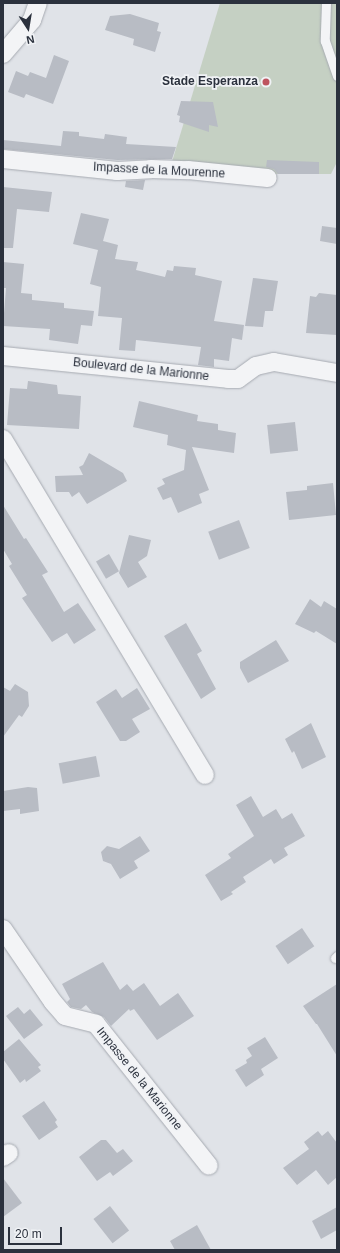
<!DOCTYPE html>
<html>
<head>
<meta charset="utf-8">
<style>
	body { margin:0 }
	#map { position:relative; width:340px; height:1253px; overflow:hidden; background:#e0e3e8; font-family:Arial,sans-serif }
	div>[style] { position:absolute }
	.green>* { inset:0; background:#c5d0c3 }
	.building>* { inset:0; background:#b8bcc4; transform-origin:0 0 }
	.roads { filter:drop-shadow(0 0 1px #a6aab1) drop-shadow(0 0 1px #a6aab1) }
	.service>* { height:9px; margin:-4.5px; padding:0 4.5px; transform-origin:4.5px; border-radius:4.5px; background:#f3f4f6 }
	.minor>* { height:18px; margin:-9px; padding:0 9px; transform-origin:9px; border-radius:9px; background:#f3f4f6 }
	.dots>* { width:11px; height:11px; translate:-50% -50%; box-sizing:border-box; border:2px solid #f0f2f5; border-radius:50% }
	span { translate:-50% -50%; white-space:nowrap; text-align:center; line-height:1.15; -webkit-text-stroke:3.5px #f0f2f5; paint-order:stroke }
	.poi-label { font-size:12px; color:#2b313d; font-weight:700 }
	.right { translate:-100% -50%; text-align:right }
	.street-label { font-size:12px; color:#2b313d }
	.frame { position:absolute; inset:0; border:4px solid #2b313d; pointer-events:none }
	.north { position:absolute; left:8px; top:8px; width:40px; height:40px; -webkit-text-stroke:3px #f0f2f5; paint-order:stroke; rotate:168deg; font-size:11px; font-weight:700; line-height:16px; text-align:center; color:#2b313d }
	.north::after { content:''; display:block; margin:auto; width:14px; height:18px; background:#2b313d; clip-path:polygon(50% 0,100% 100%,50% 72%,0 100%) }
	.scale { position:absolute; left:8px; top:1227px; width:54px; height:18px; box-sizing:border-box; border:2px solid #2b313d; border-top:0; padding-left:5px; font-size:12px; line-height:14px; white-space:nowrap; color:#2b313d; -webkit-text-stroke:3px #f0f2f5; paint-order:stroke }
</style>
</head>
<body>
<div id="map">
	<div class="green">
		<div style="clip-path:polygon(220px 3px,337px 3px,337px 162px,331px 174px,278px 174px,171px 165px)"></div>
	</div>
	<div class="building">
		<div style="clip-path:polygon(130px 14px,159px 23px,157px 31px,161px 32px,155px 52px,133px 45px,134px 39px,105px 30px,110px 16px)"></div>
		<div style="clip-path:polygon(54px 55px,69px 61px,53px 104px,26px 94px,24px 98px,8px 92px,16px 71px,28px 76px,30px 72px,46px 78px)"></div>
		<div style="clip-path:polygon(181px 101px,213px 102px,218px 127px,209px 125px,209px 132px,179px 122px,180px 116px,177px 115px)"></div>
		<div style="clip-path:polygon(63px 131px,79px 132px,79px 136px,104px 139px,105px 134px,127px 137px,126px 144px,176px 147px,172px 159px,117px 160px,3px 149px,3px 140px,61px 146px)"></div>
		<div style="clip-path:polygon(267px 160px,319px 162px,319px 174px,278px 174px,274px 169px,266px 167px)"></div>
		<div style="clip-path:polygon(145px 180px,143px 190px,125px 187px,126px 181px)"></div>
		<div style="clip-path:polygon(3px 187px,52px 192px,49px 212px,17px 209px,13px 248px,3px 248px)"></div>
		<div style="clip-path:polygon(81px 213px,109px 219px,103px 241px,118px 245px,115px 259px,138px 262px,136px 270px,165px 277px,167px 270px,173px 271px,174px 266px,196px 268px,195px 275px,222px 281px,214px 321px,244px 325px,242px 340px,232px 338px,229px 361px,214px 359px,214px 367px,198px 365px,201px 347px,136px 340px,135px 351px,119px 350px,122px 318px,98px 316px,101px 287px,90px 284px,98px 250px,73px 244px)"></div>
		<div style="clip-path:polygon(322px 226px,337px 228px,337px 244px,320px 241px)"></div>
		<div style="clip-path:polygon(3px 262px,24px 264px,21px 293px,32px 294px,32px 300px,64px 303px,64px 308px,94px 311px,92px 326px,81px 325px,78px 344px,49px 340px,50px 329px,3px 326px,6px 288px,3px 288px)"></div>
		<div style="clip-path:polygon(253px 278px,278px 281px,273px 311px,265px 311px,263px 327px,245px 326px)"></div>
		<div style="clip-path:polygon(319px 293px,337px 295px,337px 335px,306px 333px,310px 296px,316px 297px)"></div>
		<div style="clip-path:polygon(28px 381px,57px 385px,58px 394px,81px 396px,79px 429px,7px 425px,10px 388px,27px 389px)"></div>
		<div style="clip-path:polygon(139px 401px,198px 415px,197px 421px,218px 424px,218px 430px,236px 433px,234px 453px,192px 447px,209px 490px,199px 494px,202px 503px,178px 513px,171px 497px,163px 500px,157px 488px,165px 484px,162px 479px,184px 470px,186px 450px,167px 445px,168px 435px,133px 427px)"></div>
		<div style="left:295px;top:422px;width:29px;height:28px;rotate:84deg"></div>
		<div style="clip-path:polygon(89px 453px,123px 473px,127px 481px,87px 504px,79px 492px,72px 497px,69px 492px,56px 492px,55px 476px,83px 475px,79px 467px,83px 465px)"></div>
		<div style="clip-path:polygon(333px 483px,336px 515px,289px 520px,286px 492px,307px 490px,307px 486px)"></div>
		<div style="clip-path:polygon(3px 505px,24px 539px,26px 538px,48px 572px,42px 575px,64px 612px,78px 603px,96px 630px,74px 644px,67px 633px,52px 642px,22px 598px,27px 595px,9px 566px,12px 564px,3px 549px)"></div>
		<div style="left:239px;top:520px;width:30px;height:33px;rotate:69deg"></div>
		<div style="clip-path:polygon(129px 535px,151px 540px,147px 556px,138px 562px,147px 577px,128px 588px,119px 573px)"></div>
		<div style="left:109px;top:554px;width:20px;height:15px;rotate:60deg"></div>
		<div style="clip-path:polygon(310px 599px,321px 607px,324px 601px,337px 609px,337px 644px,316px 631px,314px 633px,295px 624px)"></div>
		<div style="clip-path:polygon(186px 623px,202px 651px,197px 654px,216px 689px,201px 699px,164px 636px)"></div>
		<div style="clip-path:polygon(276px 640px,289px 661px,248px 683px,240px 668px,240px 662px)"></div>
		<div style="clip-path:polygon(15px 684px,28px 692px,29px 706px,22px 717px,19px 715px,3px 737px,3px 687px,10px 691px)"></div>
		<div style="clip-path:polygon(137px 688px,150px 709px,132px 719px,140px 732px,126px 741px,120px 741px,96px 702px,116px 689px,122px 698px)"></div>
		<div style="clip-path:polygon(311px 723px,326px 757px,302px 769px,294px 751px,292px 753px,285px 739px)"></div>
		<div style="left:96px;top:756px;width:21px;height:38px;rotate:79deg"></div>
		<div style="clip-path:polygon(28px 787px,37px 788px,39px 811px,20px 814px,20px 809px,3px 811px,3px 791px)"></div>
		<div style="clip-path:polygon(251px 796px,263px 817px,276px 809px,282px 819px,292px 813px,305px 836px,284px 848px,288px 855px,274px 864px,271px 859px,243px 877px,246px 882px,231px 892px,233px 894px,221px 901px,205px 875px,231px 858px,228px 854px,254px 836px,236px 805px)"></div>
		<div style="clip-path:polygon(140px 836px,150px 851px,134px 861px,138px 868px,120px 879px,111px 864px,103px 861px,101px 852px,107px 846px,119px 849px)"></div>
		<div style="left:302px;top:928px;width:22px;height:32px;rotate:56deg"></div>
		<div style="clip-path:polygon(103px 962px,120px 990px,127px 984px,133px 991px,144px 983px,160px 1006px,178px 993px,194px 1016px,157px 1040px,134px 1009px,130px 1011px,129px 1009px,111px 1026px,104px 1017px,92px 1012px,86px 1005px,81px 1009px,71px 1007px,67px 1002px,70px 999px,62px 984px)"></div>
		<div style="clip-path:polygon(337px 984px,337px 1056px,317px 1024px,316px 1024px,303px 1006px)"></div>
		<div style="clip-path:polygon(18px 1007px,24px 1014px,30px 1009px,43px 1025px,24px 1039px,6px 1016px)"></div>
		<div style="clip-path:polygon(265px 1037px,278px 1058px,261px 1069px,264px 1075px,246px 1087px,235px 1070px,247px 1063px,246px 1060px,252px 1056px,247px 1048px)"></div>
		<div style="clip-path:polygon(19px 1039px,41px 1065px,38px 1067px,41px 1071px,26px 1082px,25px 1079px,20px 1083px,3px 1059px,3px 1052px)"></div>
		<div style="clip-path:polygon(44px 1101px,57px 1120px,55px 1122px,58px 1127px,39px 1140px,22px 1116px)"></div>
		<div style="clip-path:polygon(318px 1131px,322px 1136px,328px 1131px,337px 1143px,337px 1177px,328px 1185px,316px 1170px,297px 1185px,283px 1168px,309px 1149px,304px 1142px)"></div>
		<div style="clip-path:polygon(101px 1140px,106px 1140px,117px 1153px,123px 1149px,133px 1161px,113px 1176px,110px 1172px,97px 1181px,79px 1157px)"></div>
		<div style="clip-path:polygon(3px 1178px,22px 1203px,3px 1217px)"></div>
		<div style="left:110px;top:1206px;width:31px;height:21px;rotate:52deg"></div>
		<div style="clip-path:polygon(337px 1207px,337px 1230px,321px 1239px,312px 1221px)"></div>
		<div style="clip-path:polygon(197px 1225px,211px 1250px,175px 1250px,170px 1241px)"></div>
	</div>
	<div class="roads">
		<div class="service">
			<div style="left:326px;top:3px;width:38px;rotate:92deg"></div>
			<div style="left:325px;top:41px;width:37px;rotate:71deg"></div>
			<div style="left:335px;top:958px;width:3px;rotate:-45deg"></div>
		</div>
		<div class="minor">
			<div style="left:3px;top:54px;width:45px;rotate:-49.5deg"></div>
			<div style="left:32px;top:20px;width:18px;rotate:-71deg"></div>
			<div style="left:3px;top:159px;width:115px;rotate:6deg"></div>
			<div style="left:117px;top:171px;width:34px;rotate:-3deg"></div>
			<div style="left:151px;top:169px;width:37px;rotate:2deg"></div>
			<div style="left:188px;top:170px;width:80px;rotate:5.7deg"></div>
			<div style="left:3px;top:356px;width:226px;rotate:5.8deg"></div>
			<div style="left:228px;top:379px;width:10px"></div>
			<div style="left:238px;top:379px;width:22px;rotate:-36deg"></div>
			<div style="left:256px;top:366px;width:18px;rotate:-13deg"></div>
			<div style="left:274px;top:362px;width:64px;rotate:9.9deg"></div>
			<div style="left:3px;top:439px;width:392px;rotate:59deg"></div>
			<div style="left:3px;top:929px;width:88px;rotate:55.6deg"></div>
			<div style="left:53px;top:1002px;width:18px;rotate:49deg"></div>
			<div style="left:65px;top:1016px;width:32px;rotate:14deg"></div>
			<div style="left:96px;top:1024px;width:181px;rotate:51.5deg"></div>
			<div style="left:3px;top:1157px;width:7px;rotate:-34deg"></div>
		</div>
	</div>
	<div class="dots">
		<div style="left:266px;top:82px;background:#be545f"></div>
	</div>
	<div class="poi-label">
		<span class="right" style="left:258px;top:82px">Stade Esperanza</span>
	</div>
	<div class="street-label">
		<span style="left:159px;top:171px;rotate:3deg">Impasse de la Mourenne</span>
		<span style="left:141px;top:370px;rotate:6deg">Boulevard de la Marionne</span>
		<span style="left:139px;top:1079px;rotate:51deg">Impasse de la Marionne</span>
	</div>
	<div class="frame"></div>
	<div class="north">N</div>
	<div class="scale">20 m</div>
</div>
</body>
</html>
